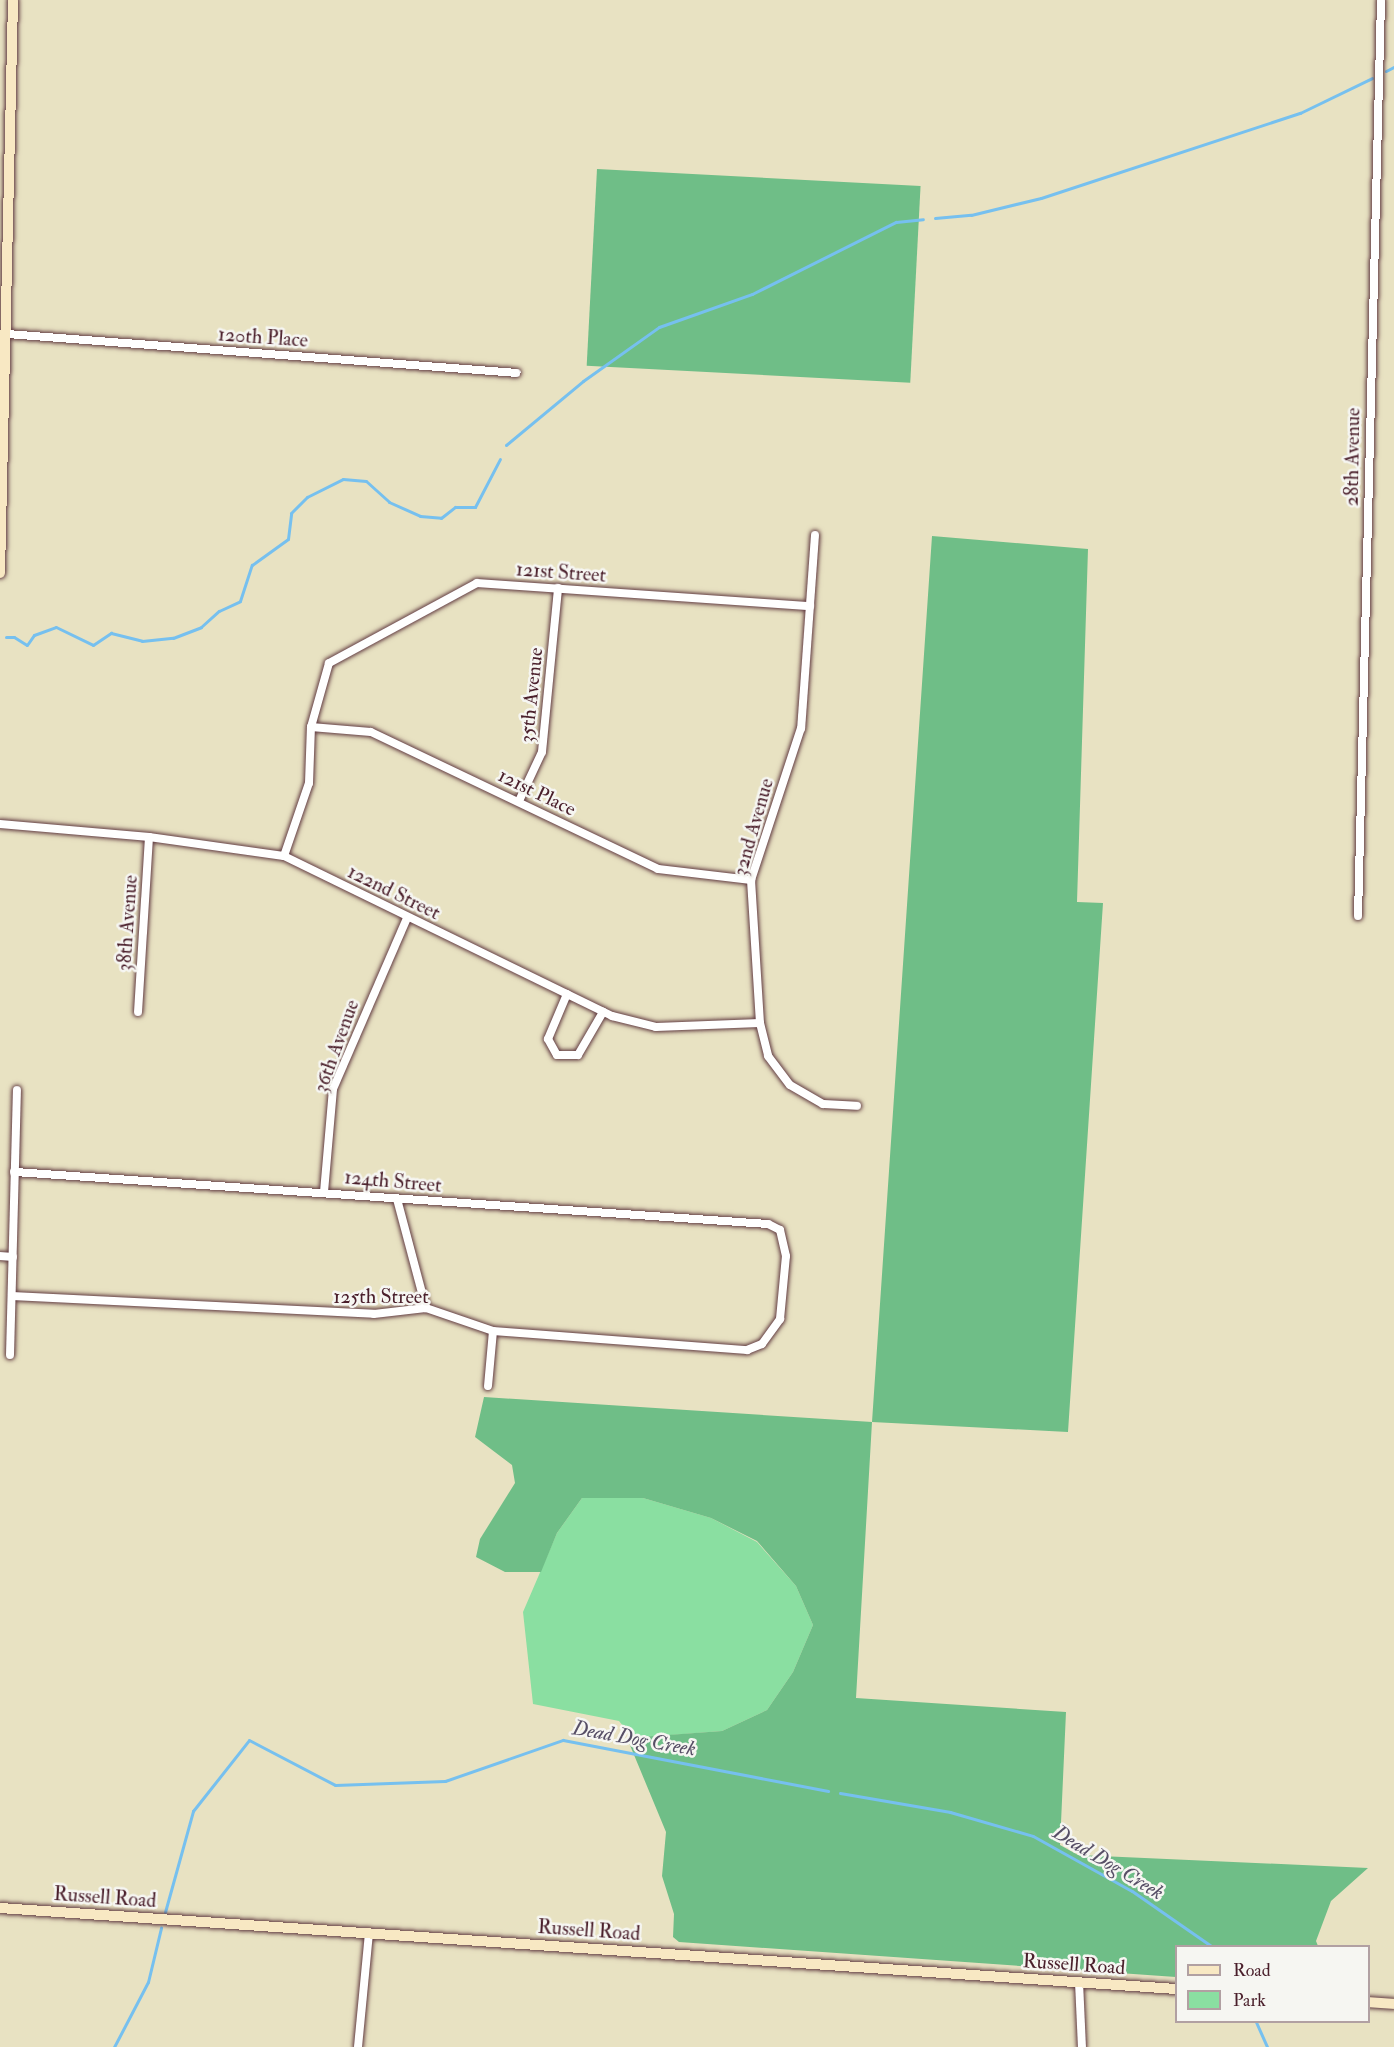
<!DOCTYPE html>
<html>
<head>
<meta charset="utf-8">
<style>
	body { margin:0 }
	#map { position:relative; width:1394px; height:2047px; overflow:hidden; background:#e8e2c2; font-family:"IM FELL Double Pica",serif }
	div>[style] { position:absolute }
	.green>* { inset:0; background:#8adfa1 }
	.forest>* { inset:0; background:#6fbe87; transform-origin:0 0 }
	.stream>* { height:3px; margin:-1.5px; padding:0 1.5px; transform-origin:1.5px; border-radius:1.5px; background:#76c0ef }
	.roads { filter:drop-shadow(0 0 2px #623c42) drop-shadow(0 0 2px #623c42) }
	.street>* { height:8px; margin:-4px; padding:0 4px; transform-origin:4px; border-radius:4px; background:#fff }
	.secondary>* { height:10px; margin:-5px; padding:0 5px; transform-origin:5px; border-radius:5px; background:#f8e8c3 }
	span { translate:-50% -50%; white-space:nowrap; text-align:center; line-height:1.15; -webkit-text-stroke:5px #f6f6f2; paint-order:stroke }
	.street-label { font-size:20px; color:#4a1f2b }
	.water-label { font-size:21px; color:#574f66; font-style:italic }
	.legend { position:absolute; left:1175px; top:1945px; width:195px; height:78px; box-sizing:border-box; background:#f6f6f2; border:2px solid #b1a0a2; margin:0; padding:8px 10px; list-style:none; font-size:18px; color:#4a1f2b }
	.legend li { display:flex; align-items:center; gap:12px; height:30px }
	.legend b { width:30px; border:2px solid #b1a0a2 }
</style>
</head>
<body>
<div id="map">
	<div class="green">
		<div style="clip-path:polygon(582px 1498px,643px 1498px,711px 1518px,757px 1542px,796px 1586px,813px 1625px,793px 1672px,767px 1710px,722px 1731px,633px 1738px,619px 1721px,533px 1704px,523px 1612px,557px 1533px)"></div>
	</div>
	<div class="forest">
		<div style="left:597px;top:169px;width:324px;height:197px;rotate:3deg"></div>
		<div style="clip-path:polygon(932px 536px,1088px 549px,1077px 902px,1103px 903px,1068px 1432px,872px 1422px,856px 1698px,1066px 1712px,1060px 1845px,1078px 1855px,1368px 1868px,1331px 1901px,1316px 1941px,1318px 1946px,1176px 1946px,1176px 1977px,679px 1942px,673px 1937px,674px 1914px,662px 1876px,666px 1832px,627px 1738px,722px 1731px,767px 1710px,793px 1672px,813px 1625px,796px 1586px,757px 1541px,711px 1518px,643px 1498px,582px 1498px,557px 1533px,541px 1572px,505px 1572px,476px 1557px,480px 1539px,515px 1483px,512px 1465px,475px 1437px,484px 1397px,872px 1422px)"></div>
	</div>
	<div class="stream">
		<div style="left:1386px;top:71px;width:9px;rotate:-27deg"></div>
		<div style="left:935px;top:218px;width:36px;rotate:-5deg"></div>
		<div style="left:971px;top:215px;width:72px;rotate:-13.7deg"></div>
		<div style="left:1041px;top:198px;width:273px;rotate:-18.2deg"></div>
		<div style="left:1300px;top:113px;width:80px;rotate:-25.9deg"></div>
		<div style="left:506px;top:445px;width:100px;rotate:-39.7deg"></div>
		<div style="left:583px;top:381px;width:93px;rotate:-35.4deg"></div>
		<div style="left:659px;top:327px;width:99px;rotate:-19.5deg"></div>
		<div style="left:752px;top:294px;width:161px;rotate:-26.6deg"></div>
		<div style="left:896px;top:222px;width:27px;rotate:-6deg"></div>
		<div style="left:6px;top:637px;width:8px"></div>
		<div style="left:14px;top:637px;width:15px;rotate:32deg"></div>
		<div style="left:27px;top:645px;width:12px;rotate:-55deg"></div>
		<div style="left:34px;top:635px;width:23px;rotate:-20deg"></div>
		<div style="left:56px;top:627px;width:41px;rotate:25.9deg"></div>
		<div style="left:93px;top:645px;width:22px;rotate:-34deg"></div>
		<div style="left:111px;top:633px;width:32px;rotate:14deg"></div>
		<div style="left:142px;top:641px;width:31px;rotate:-6deg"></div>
		<div style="left:173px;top:638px;width:30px;rotate:-21deg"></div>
		<div style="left:201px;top:627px;width:24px;rotate:-42deg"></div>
		<div style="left:219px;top:611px;width:23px;rotate:-25deg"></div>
		<div style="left:240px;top:601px;width:38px;rotate:-72deg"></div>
		<div style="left:252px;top:565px;width:44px;rotate:-35.8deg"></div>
		<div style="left:288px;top:539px;width:26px;rotate:-83deg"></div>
		<div style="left:291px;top:513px;width:23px;rotate:-45deg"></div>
		<div style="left:307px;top:497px;width:40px;rotate:-26.6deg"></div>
		<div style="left:343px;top:479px;width:23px;rotate:5deg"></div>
		<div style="left:366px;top:481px;width:31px;rotate:42deg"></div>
		<div style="left:389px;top:502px;width:34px;rotate:24deg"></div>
		<div style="left:420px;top:516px;width:21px;rotate:5deg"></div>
		<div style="left:441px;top:518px;width:18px;rotate:-38deg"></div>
		<div style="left:455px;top:507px;width:20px"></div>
		<div style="left:475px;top:507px;width:54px;rotate:-62.5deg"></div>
		<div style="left:840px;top:1793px;width:112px;rotate:9.8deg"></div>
		<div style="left:950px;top:1812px;width:86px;rotate:16.1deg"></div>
		<div style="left:1033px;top:1836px;width:113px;rotate:29.1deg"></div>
		<div style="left:1132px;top:1891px;width:96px;rotate:34.8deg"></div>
		<div style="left:165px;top:1912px;width:105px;rotate:-74.5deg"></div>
		<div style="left:193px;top:1811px;width:90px;rotate:-51.7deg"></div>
		<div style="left:249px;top:1740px;width:97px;rotate:27.6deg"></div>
		<div style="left:335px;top:1785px;width:110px;rotate:-2.1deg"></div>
		<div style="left:445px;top:1781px;width:125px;rotate:-19.2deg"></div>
		<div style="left:563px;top:1740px;width:270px;rotate:10.9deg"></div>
		<div style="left:1256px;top:2022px;width:27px;rotate:66deg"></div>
		<div style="left:114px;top:2047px;width:73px;rotate:-62.4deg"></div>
		<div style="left:148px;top:1982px;width:56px;rotate:-76.5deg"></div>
	</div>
	<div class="roads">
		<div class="street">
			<div style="left:7px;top:334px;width:511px;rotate:4.37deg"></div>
			<div style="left:815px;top:535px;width:194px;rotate:94.1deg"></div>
			<div style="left:801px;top:728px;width:160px;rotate:108.2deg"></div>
			<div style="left:751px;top:880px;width:143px;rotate:86.4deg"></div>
			<div style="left:760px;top:1023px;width:34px;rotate:76deg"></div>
			<div style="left:768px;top:1056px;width:36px;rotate:53deg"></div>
			<div style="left:790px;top:1085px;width:38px;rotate:30deg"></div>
			<div style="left:823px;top:1104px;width:34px;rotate:3deg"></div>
			<div style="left:311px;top:727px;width:60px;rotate:4.8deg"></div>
			<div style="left:371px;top:732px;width:318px;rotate:25.5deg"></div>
			<div style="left:658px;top:869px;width:94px;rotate:6.7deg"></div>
			<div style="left:519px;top:801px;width:54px;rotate:-64.9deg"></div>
			<div style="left:542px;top:752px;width:165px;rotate:-84.4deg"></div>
			<div style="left:0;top:824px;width:150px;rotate:5deg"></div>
			<div style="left:149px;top:837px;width:136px;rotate:8deg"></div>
			<div style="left:284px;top:856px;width:365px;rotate:26deg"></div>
			<div style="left:612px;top:1016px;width:45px;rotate:14deg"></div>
			<div style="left:656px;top:1027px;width:104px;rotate:-2.2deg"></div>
			<div style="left:284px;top:856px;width:77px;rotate:-71.1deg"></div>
			<div style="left:309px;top:783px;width:56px;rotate:-88deg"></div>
			<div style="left:311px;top:727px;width:66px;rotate:-74.3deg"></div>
			<div style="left:329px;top:663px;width:168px;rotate:-28.4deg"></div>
			<div style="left:477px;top:583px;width:334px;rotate:4deg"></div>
			<div style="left:1358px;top:916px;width:916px;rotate:-88.56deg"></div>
			<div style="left:567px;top:994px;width:49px;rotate:112.9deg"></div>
			<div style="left:548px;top:1039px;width:18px;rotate:61deg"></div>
			<div style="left:557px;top:1055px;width:21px"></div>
			<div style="left:578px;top:1055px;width:50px;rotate:-59.8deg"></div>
			<div style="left:138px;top:1012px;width:175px;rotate:-86.4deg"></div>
			<div style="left:324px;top:1192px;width:103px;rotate:-85deg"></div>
			<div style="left:333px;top:1089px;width:186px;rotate:-66.6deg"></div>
			<div style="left:397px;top:1199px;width:113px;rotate:75.1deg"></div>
			<div style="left:0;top:1256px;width:13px;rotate:4deg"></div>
			<div style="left:12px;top:1296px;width:362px;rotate:2.8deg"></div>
			<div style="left:374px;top:1314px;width:52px;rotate:-6.6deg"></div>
			<div style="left:426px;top:1308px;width:71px;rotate:18.9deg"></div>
			<div style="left:493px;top:1331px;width:255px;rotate:4.3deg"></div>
			<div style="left:747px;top:1350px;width:16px;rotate:-22deg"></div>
			<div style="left:762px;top:1344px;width:31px;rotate:-54deg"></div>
			<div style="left:780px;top:1319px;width:63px;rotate:-84.6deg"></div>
			<div style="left:786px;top:1256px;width:27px;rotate:-103deg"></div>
			<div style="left:780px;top:1230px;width:13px;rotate:-153deg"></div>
			<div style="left:768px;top:1224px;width:756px;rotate:-176.05deg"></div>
			<div style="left:10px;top:1355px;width:265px;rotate:-88.5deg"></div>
			<div style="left:488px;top:1386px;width:55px;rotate:-84.8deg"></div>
			<div style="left:1079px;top:1982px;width:65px;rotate:87.4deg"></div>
			<div style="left:358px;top:2047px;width:115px;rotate:-84.5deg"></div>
		</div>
		<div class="secondary">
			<div style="left:0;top:573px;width:573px;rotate:-88.7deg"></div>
			<div style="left:0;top:1908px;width:1179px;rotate:3.94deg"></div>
			<div style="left:1368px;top:2002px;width:26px;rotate:4deg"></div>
		</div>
	</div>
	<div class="street-label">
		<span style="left:263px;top:337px;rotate:4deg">120th Place</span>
		<span style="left:1352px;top:457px;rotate:-89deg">28th Avenue</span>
		<span style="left:561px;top:572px;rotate:4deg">121st Street</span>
		<span style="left:531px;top:695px;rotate:-84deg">35th Avenue</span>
		<span style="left:537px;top:792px;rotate:26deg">121st Place</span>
		<span style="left:753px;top:827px;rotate:-74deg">32nd Avenue</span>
		<span style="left:394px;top:892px;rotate:26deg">122nd Street</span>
		<span style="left:127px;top:923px;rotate:-86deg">38th Avenue</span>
		<span style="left:336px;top:1046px;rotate:-70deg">36th Avenue</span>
		<span style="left:393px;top:1181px;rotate:5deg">124th Street</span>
		<span style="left:381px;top:1296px">125th Street</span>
		<span style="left:105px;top:1897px;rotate:4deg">Russell Road</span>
		<span style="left:589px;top:1930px;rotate:4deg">Russell Road</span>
		<span style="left:1074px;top:1964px;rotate:4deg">Russell Road</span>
	</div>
	<div class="water-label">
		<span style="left:634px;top:1739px;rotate:10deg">Dead Dog Creek</span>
		<span style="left:1108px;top:1863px;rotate:31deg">Dead Dog Creek</span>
	</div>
	<ul class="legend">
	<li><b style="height:8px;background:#f8e8c3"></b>Road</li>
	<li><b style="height:16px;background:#8adfa1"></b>Park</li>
	</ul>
</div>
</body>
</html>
